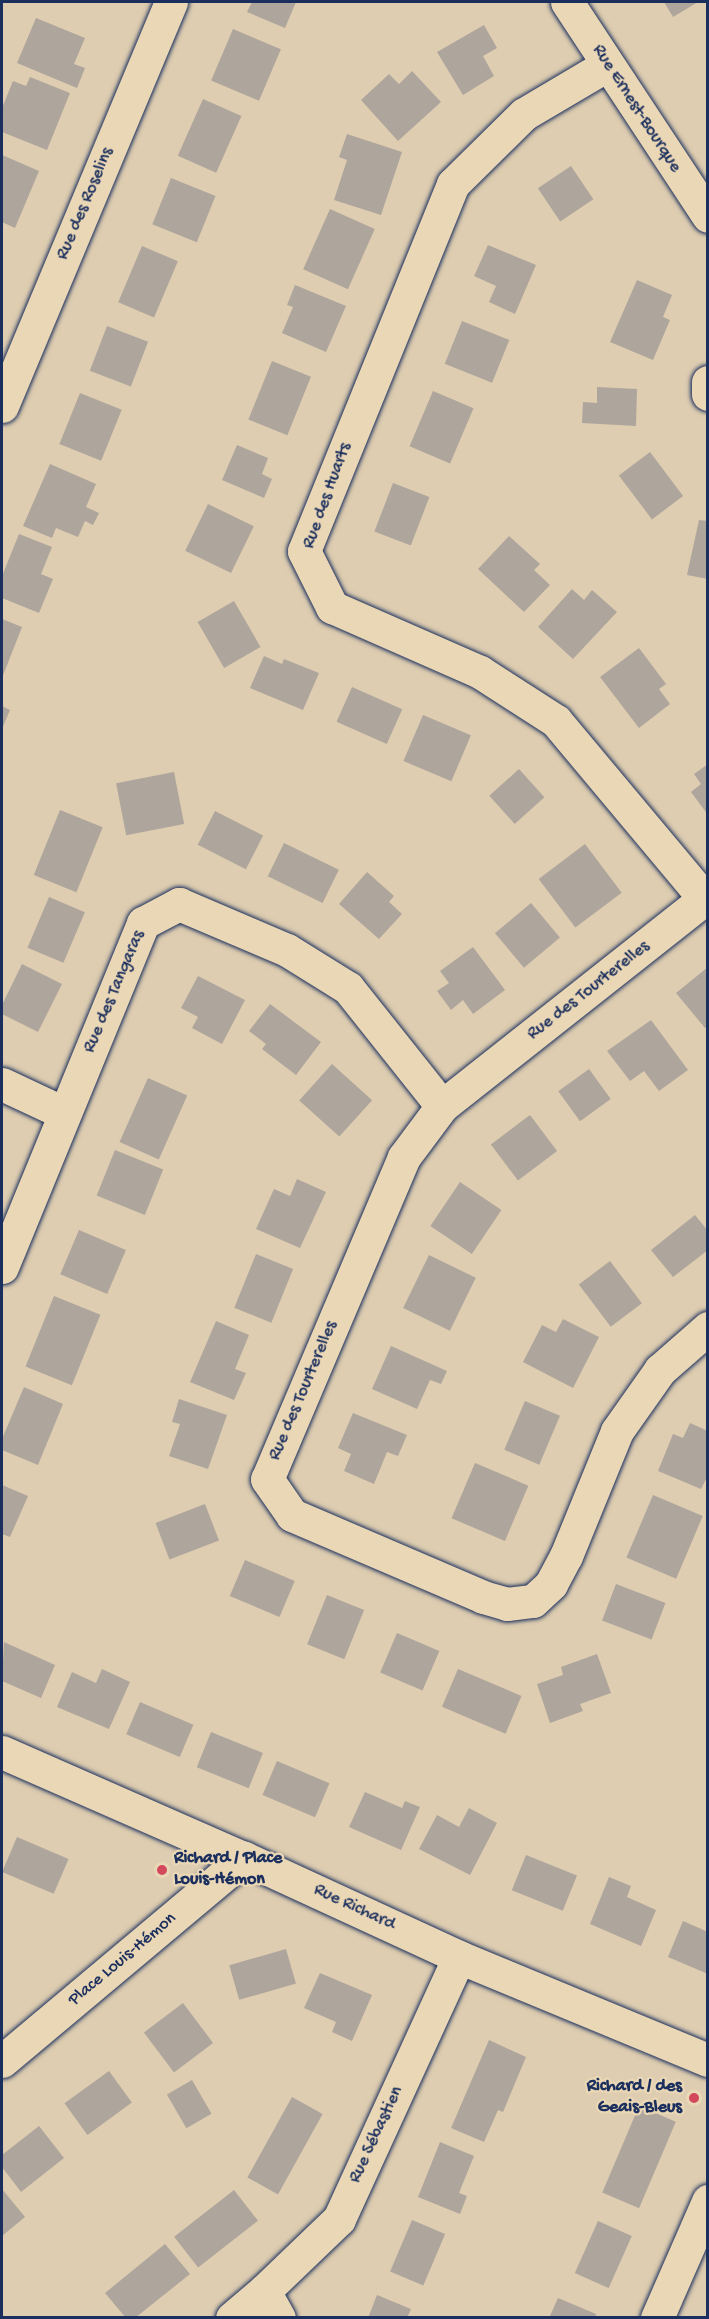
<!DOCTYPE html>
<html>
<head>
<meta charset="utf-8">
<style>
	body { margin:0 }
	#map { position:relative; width:709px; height:2319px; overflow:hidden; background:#decdb0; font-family:"Gochi Hand",sans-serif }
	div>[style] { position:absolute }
	.building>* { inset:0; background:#aea59c; transform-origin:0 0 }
	.roads { filter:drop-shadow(0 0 2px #1b2f5e) drop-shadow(0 0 2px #1b2f5e) }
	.street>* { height:33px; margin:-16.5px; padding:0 16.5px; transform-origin:16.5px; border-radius:16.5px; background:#ead7b5 }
	.dots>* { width:16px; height:16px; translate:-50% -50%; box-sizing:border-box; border:3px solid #ead7b5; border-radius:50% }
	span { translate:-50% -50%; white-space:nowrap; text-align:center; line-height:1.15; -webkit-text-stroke:4.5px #ead7b5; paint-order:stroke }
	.street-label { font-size:18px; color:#1b2f5e }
	.poi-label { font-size:18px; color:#1b2f5e; font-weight:700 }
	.left { translate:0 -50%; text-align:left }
	.right { translate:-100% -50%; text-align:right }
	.frame { position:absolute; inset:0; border:3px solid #1b2f5e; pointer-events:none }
</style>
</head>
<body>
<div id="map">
	<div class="building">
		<div style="clip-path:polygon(252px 2px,296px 2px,285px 28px,247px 12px)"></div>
		<div style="clip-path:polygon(664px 2px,698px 2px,673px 17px)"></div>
		<div style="clip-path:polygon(36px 18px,85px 38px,74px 64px,85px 68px,77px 88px,17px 63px)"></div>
		<div style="clip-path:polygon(484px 25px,497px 48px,483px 56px,494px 76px,463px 95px,437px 52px)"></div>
		<div style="left:233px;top:29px;width:52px;height:56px;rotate:23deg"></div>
		<div style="clip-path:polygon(412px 71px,441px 102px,398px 141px,361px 100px,389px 74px,399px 84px)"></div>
		<div style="clip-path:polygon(30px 77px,70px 93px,47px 150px,2px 132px,2px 108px,13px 81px,26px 86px)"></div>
		<div style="left:203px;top:99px;width:42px;height:62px;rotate:24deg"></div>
		<div style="clip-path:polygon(347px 134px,402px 152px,381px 215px,334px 200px,347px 160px,339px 157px)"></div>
		<div style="clip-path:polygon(2px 155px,39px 171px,15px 228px,2px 222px)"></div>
		<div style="left:571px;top:166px;width:40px;height:40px;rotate:56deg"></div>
		<div style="left:171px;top:178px;width:48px;height:50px;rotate:22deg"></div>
		<div style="left:330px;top:209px;width:49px;height:66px;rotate:24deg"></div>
		<div style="clip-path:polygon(488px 245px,536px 265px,515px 314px,489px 302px,496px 286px,474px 276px)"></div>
		<div style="left:142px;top:246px;width:39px;height:61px;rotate:23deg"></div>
		<div style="clip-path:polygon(637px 280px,672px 295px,663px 317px,670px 320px,653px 360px,610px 342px)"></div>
		<div style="clip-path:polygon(295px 285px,346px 306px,326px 352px,282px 333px,293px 307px,287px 305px)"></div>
		<div style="left:462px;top:321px;width:51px;height:46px;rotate:22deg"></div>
		<div style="left:107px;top:326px;width:44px;height:48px;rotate:21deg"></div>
		<div style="left:272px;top:361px;width:42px;height:63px;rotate:22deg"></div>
		<div style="clip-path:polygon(597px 387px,637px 389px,636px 426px,582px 423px,583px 402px,597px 403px)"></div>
		<div style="left:433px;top:391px;width:44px;height:60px;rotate:23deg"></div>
		<div style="left:80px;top:393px;width:45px;height:55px;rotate:22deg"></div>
		<div style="clip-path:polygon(237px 445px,268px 458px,262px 474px,272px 479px,264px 498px,222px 480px)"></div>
		<div style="left:650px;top:452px;width:55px;height:39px;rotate:53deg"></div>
		<div style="clip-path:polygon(50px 464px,96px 484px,86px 507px,99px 513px,93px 525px,85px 521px,78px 537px,56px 528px,52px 538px,23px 526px)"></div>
		<div style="left:393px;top:483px;width:39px;height:52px;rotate:21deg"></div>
		<div style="left:208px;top:504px;width:51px;height:52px;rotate:26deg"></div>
		<div style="clip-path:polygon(699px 520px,708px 521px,708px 579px,687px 575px)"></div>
		<div style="clip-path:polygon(19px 534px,52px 547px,41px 574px,53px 579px,39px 613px,2px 598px,2px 576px)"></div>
		<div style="clip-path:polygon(509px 536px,540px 564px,534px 570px,550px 585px,524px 612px,478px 569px)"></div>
		<div style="clip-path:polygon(572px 589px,584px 600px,592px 590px,617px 612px,573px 659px,538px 627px)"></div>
		<div style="left:234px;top:601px;width:53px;height:42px;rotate:60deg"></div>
		<div style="clip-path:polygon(2px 619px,22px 627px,2px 678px)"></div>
		<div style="clip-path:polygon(639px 648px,666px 684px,659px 689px,670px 704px,639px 728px,600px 677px)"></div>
		<div style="clip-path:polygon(264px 656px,282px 664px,284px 659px,319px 673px,303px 710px,250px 688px)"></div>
		<div style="left:352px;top:687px;width:55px;height:38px;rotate:24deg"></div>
		<div style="clip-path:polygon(2px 706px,10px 710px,2px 729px)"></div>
		<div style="left:423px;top:715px;width:52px;height:50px;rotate:23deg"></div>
		<div style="clip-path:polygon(708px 764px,708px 815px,691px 792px,701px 784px,694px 774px)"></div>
		<div style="left:519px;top:769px;width:38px;height:40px;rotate:48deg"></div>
		<div style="left:174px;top:772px;width:53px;height:59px;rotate:79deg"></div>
		<div style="left:60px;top:810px;width:46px;height:70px;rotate:22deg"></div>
		<div style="left:215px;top:811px;width:54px;height:38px;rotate:27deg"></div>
		<div style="left:284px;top:843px;width:61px;height:37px;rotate:26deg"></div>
		<div style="left:585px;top:844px;width:61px;height:58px;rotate:53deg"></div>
		<div style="clip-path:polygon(367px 872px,394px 896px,389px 902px,402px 914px,379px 939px,339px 904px)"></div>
		<div style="left:49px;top:897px;width:39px;height:55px;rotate:23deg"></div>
		<div style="left:531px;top:903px;width:45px;height:47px;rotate:50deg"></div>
		<div style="clip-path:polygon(473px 947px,505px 990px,473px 1014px,463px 1000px,451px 1010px,437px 991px,449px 983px,440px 971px)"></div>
		<div style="clip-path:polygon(22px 964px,62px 984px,38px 1032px,2px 1014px,2px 1005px)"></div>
		<div style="clip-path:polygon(708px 967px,708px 1026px,705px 1028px,676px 993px)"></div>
		<div style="clip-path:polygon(198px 976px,245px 1000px,222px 1044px,192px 1028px,198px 1017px,181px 1008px)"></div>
		<div style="clip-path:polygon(270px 1004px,321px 1042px,296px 1075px,262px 1049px,266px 1044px,249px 1031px)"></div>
		<div style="clip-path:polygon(651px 1020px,688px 1070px,659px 1091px,644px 1071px,630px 1081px,607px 1051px)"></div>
		<div style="left:332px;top:1064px;width:54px;height:49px;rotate:42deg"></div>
		<div style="left:589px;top:1069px;width:37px;height:38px;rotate:54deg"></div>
		<div style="left:148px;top:1078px;width:43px;height:70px;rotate:24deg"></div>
		<div style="left:530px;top:1115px;width:45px;height:49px;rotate:53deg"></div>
		<div style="left:115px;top:1150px;width:52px;height:49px;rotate:22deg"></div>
		<div style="clip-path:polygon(297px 1179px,326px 1192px,300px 1248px,256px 1229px,274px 1189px,290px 1196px)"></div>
		<div style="left:460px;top:1182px;width:50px;height:53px;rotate:34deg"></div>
		<div style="clip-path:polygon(695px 1215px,708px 1231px,708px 1250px,673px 1277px,651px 1250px)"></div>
		<div style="left:79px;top:1230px;width:51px;height:48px;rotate:23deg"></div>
		<div style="left:256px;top:1254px;width:40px;height:58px;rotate:22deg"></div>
		<div style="left:429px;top:1255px;width:52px;height:59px;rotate:26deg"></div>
		<div style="left:610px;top:1261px;width:53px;height:39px;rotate:53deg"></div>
		<div style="left:54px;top:1296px;width:50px;height:76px;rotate:22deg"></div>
		<div style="clip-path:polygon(563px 1319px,599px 1337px,573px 1388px,523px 1362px,542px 1325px,556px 1332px)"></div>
		<div style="clip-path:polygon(216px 1321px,249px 1335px,235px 1369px,246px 1373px,234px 1400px,190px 1382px)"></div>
		<div style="clip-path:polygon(391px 1346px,447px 1371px,441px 1384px,430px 1380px,417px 1409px,372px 1389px)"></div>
		<div style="clip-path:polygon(24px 1387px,63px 1404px,38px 1465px,2px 1450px,2px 1439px)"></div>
		<div style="clip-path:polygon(179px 1399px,227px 1415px,208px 1469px,169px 1456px,180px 1424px,172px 1422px)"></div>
		<div style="left:525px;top:1401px;width:38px;height:53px;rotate:23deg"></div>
		<div style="clip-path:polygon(353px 1413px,407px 1435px,398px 1456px,387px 1452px,374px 1484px,344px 1471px,351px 1454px,338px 1448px)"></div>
		<div style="clip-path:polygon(690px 1423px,708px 1431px,708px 1475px,701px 1489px,658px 1471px,673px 1434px,683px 1438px)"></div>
		<div style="left:475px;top:1463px;width:58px;height:60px;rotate:23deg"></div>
		<div style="clip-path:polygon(2px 1485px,28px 1496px,10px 1537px,2px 1534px)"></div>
		<div style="left:653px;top:1495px;width:54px;height:68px;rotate:23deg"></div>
		<div style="left:205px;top:1504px;width:39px;height:53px;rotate:69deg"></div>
		<div style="left:245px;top:1560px;width:54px;height:39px;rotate:23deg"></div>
		<div style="left:616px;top:1584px;width:53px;height:39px;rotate:21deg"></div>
		<div style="left:327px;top:1595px;width:40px;height:53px;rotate:22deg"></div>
		<div style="left:397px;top:1633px;width:46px;height:43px;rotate:23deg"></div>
		<div style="clip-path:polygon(4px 1642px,55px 1665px,41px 1698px,2px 1681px)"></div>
		<div style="clip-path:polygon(597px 1654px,611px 1693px,580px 1704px,583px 1711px,550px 1723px,537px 1684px,563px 1675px,561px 1667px)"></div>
		<div style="clip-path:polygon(102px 1669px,130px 1682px,109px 1729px,57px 1707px,72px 1672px,96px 1683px)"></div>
		<div style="left:458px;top:1669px;width:69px;height:41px;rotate:23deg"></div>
		<div style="left:140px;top:1702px;width:58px;height:35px;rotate:23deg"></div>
		<div style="left:211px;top:1732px;width:56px;height:38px;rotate:22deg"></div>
		<div style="left:277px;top:1761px;width:57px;height:37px;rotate:23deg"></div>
		<div style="clip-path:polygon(365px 1792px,402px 1808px,405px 1801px,420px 1807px,401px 1850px,349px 1827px)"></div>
		<div style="clip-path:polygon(469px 1808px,497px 1823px,470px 1875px,419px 1849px,437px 1815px,459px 1827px)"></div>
		<div style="left:17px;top:1837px;width:56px;height:38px;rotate:23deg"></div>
		<div style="left:526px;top:1855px;width:55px;height:38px;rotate:22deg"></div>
		<div style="clip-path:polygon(609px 1877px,631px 1886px,627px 1897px,656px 1910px,641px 1946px,590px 1924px)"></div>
		<div style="clip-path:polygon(683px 1921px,708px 1932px,708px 1974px,668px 1957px)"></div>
		<div style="left:286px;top:1949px;width:36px;height:59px;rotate:74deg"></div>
		<div style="clip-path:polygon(320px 1973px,372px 1995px,352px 2041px,332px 2032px,336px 2022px,304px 2008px)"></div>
		<div style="left:183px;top:2003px;width:50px;height:49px;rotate:53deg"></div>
		<div style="clip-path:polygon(489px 2040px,526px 2057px,503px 2112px,498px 2110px,484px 2142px,451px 2128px)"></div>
		<div style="left:109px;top:2071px;width:39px;height:55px;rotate:54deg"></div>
		<div style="left:192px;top:2080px;width:39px;height:29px;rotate:60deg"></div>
		<div style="left:292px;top:2097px;width:35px;height:92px;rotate:29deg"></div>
		<div style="left:639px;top:2106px;width:40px;height:94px;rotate:23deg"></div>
		<div style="clip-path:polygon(39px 2126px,64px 2158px,21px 2192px,2px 2167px,2px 2155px)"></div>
		<div style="clip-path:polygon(440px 2142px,474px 2156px,459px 2193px,467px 2196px,460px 2214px,418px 2197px)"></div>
		<div style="clip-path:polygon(2px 2189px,25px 2217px,2px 2236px)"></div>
		<div style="left:234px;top:2190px;width:39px;height:76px;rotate:52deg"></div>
		<div style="left:412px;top:2220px;width:36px;height:56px;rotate:23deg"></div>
		<div style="left:598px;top:2221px;width:37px;height:57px;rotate:24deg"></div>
		<div style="clip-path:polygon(165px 2244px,190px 2274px,135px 2318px,126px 2318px,105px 2293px)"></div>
		<div style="clip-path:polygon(377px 2295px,411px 2309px,407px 2318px,368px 2318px)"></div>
		<div style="clip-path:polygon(558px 2298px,596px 2314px,595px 2318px,549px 2318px)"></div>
	</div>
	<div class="roads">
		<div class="street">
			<div style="left:567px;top:2px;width:256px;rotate:56.6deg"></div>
			<div style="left:607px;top:65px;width:96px;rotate:149.4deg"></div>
			<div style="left:524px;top:114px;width:100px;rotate:135.4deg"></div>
			<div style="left:453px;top:184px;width:396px;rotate:112.1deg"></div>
			<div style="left:304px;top:551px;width:63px;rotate:63.4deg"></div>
			<div style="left:332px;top:607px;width:162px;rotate:23.7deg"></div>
			<div style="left:480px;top:672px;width:90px;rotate:32.8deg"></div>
			<div style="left:556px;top:721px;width:232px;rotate:50.1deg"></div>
			<div style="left:708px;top:382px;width:12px;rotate:90deg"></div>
			<div style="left:2px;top:406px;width:438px;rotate:-67.3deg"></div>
			<div style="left:708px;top:896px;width:339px;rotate:141.7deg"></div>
			<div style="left:442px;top:1106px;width:64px;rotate:126.7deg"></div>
			<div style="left:404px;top:1157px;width:350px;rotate:113deg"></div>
			<div style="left:267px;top:1479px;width:44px;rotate:55.2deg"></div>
			<div style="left:292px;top:1515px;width:208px;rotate:23.2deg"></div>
			<div style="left:483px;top:1597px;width:25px;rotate:16deg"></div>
			<div style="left:507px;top:1604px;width:26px;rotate:-7deg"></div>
			<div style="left:533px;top:1601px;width:25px;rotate:-43deg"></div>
			<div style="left:551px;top:1584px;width:32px;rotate:-62deg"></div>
			<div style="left:566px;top:1556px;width:135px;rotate:-67.8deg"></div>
			<div style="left:617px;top:1431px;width:75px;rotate:-54.8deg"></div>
			<div style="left:660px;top:1370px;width:64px;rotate:-41.2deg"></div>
			<div style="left:2px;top:1084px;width:68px;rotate:25.1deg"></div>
			<div style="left:2px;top:1267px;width:372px;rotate:-67.7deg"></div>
			<div style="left:143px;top:923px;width:41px;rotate:-27.8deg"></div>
			<div style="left:179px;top:904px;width:117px;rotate:23.1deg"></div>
			<div style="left:287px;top:950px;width:72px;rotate:31.9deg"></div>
			<div style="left:348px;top:988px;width:151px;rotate:51.5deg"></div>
			<div style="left:2px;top:1752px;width:264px;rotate:23.7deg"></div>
			<div style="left:244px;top:1858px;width:237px;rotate:24.7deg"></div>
			<div style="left:459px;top:1957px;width:269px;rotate:22.5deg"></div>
			<div style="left:2px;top:2061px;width:316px;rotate:-40deg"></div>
			<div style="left:264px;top:2291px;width:31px;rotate:61deg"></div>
			<div style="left:232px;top:2318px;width:42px;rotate:-40.2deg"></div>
			<div style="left:264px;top:2291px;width:104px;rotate:-43.8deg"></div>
			<div style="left:339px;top:2219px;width:288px;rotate:-65.4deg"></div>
			<div style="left:657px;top:2318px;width:128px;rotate:-66.4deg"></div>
		</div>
	</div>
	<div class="dots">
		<div style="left:162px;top:1870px;background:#d1495b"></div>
		<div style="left:694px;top:2098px;background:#d1495b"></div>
	</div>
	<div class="street-label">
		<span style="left:636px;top:109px;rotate:57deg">Rue Ernest-Bourque</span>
		<span style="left:86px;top:204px;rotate:-67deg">Rue des Roselins</span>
		<span style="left:328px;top:496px;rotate:-70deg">Rue des Huarts</span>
		<span style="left:589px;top:991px;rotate:-38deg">Rue des Tourterelles</span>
		<span style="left:115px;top:992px;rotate:-67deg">Rue des Tangaras</span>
		<span style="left:304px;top:1391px;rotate:-67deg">Rue des Tourterelles</span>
		<span style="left:354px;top:1908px;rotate:25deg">Rue Richard</span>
		<span style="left:123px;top:1960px;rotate:-40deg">Place Louis-Hémon</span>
		<span style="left:377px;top:2135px;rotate:-65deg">Rue Sébastien</span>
	</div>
	<div class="poi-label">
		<span class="left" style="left:174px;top:1870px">Richard / Place<br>Louis-Hémon</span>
		<span class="right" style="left:682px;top:2098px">Richard / des<br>Geais-Bleus</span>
	</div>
	<div class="frame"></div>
</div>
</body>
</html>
